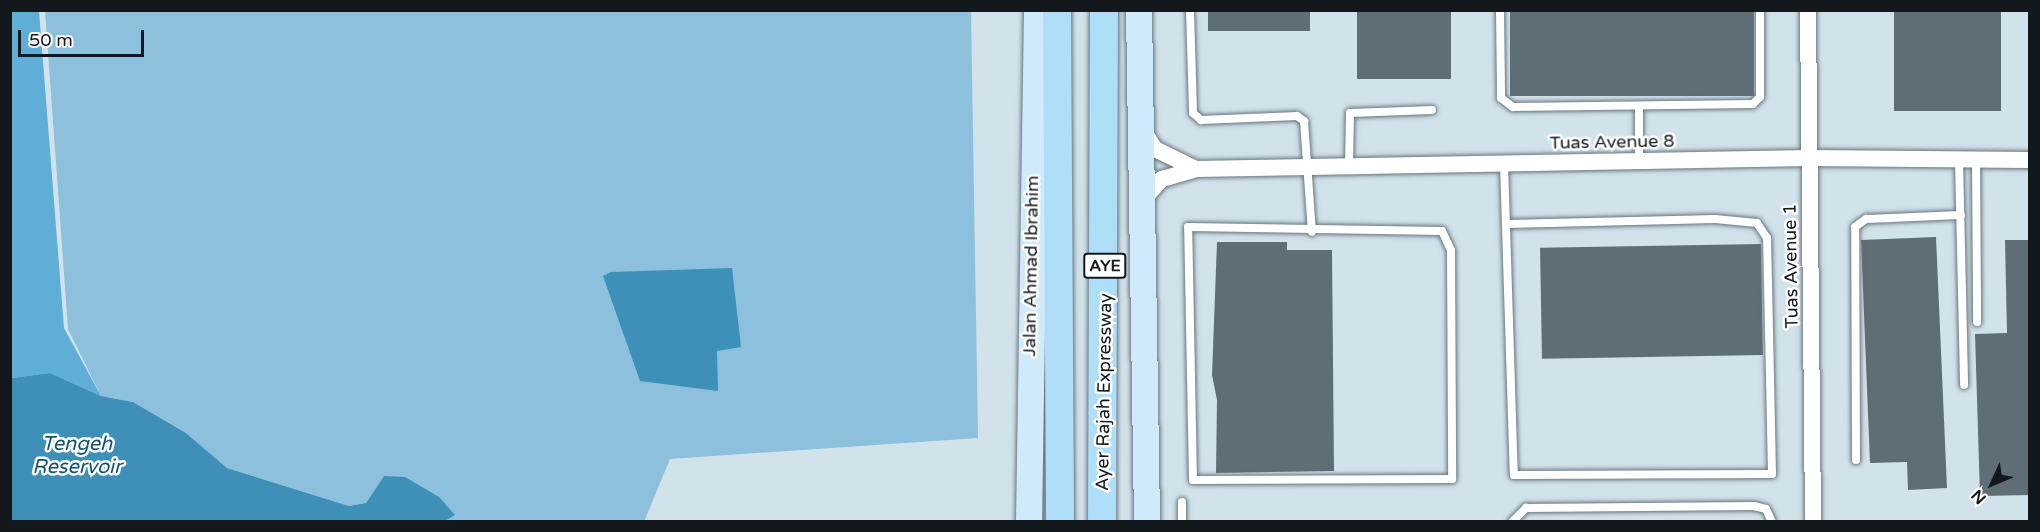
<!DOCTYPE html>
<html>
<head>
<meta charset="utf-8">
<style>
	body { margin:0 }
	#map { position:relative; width:2040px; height:532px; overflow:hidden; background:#d2e2eb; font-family:"Varela Round",sans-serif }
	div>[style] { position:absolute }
	.green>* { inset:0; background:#8dc0dc }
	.forest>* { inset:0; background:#5faed8 }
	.water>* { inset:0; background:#3e90b8 }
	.building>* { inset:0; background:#5f6d75; transform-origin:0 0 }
	.roads { filter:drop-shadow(0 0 2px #67767e) drop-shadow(0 0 2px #67767e) }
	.lane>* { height:8px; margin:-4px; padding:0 4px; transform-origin:4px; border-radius:4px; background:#fff }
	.street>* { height:16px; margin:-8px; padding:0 8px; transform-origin:8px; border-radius:8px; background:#fff }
	.primary>* { height:26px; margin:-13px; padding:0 13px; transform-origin:13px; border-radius:13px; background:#cfebfb }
	.highway>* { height:28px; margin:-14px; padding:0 14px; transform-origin:14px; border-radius:14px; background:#afdef8 }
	span { translate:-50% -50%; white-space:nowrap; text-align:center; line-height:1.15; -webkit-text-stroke:5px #fff; paint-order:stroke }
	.shield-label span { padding:2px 4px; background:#fff; border:2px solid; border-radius:4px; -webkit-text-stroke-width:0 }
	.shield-label { font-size:16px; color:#13181c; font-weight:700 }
	.street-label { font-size:18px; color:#13181c }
	.water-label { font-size:20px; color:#12526e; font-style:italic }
	.frame { position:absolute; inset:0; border:12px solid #13181c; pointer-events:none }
	.north { position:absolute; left:1962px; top:454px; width:60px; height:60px; -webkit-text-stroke:4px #fff; paint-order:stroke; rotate:226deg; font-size:16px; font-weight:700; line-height:24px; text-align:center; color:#13181c }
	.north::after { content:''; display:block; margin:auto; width:21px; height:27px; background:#13181c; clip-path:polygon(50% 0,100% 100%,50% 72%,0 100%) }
	.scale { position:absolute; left:18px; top:30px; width:126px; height:27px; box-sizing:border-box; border:3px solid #13181c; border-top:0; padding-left:8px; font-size:18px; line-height:21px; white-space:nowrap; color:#13181c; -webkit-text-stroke:4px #fff; paint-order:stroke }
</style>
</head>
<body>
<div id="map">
	<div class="green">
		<div style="clip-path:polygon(45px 11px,971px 11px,978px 438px,670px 459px,644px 522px,443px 521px,454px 515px,384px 476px,366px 503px,349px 506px,227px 468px,186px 433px,133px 402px,101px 396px,68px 329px)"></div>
	</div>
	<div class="forest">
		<div style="clip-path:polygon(10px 11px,39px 11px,64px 328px,101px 396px,50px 373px,11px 378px)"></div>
	</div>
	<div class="water">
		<div style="clip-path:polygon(732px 268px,741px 347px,717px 351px,718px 391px,640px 381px,603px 276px,611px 272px)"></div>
		<div style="clip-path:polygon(50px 373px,101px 396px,133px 402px,186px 433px,227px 468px,349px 506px,366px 503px,384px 476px,405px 477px,439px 497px,455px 515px,443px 522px,11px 521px,11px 378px)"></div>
	</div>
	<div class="building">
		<div style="left:1208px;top:10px;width:102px;height:21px"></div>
		<div style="left:1357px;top:10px;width:94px;height:69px"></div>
		<div style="left:1510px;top:10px;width:244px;height:86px"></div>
		<div style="left:1894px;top:10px;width:107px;height:101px"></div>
		<div style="clip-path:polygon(1936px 237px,1947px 488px,1908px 490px,1907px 462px,1870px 463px,1861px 240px)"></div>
		<div style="clip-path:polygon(2005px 240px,2030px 240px,2030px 495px,1980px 496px,1975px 334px,2007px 333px)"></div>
		<div style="clip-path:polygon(1217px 242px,1287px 242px,1287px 250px,1332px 250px,1334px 471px,1216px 473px,1217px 400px,1212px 375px)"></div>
		<div style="left:1761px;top:244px;width:111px;height:221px;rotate:89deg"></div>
	</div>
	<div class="roads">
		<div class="lane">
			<div style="left:1190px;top:10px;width:103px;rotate:88.3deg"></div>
			<div style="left:1193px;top:113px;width:11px;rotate:41deg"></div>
			<div style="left:1201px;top:120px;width:96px;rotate:-2.4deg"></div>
			<div style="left:1297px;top:116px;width:9px;rotate:36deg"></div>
			<div style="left:1304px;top:121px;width:111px;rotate:85.9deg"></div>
			<div style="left:1500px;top:10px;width:88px;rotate:89.3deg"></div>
			<div style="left:1501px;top:98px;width:15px;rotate:37deg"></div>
			<div style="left:1513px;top:107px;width:240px;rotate:-0.7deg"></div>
			<div style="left:1753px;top:104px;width:10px;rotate:-45deg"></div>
			<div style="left:1760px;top:97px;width:87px;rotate:-90deg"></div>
			<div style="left:1959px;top:160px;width:225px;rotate:88.7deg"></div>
			<div style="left:1976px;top:160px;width:162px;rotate:89.6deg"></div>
			<div style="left:1639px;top:161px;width:55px;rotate:-90deg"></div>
			<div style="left:1504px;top:163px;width:312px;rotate:88.2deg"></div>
			<div style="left:1514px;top:475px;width:258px;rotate:-0.2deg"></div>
			<div style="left:1772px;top:474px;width:236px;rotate:-91.2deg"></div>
			<div style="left:1767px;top:238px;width:18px;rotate:-124deg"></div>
			<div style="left:1757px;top:223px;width:42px;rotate:-174.6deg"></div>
			<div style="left:1715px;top:219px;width:208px;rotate:178.6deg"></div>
			<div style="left:1349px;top:166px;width:53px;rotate:-88.9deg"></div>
			<div style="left:1350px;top:113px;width:82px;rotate:-2.1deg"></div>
			<div style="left:1188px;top:227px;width:254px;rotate:0.9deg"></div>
			<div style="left:1442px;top:231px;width:21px;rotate:65deg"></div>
			<div style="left:1451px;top:250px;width:229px;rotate:89.7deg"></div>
			<div style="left:1452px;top:479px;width:259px;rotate:179.8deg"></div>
			<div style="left:1193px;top:480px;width:253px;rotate:-91.1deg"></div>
			<div style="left:1856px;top:460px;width:233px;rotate:-90.2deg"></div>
			<div style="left:1855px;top:227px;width:14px;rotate:-36deg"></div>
			<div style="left:1866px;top:219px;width:95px;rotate:-2.4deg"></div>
			<div style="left:1182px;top:502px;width:20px;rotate:90deg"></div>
			<div style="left:1512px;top:522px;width:20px;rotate:-45deg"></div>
			<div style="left:1526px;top:508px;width:228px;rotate:-0.5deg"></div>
			<div style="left:1754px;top:506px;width:12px;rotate:14deg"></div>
			<div style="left:1766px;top:509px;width:14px;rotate:65deg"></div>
		</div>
		<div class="street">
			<div style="left:1808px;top:10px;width:512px;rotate:89.44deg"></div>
			<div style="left:1143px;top:130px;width:22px;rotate:58deg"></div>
			<div style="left:1155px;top:149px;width:46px;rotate:26deg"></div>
			<div style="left:1142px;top:201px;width:30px;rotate:-48deg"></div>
			<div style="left:1162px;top:179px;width:35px;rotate:-16deg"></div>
			<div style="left:1196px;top:169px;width:614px;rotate:-1.03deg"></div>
			<div style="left:1810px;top:158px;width:220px;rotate:0.5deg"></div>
		</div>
		<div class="primary">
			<div style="left:1139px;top:10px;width:512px;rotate:89.1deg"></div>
			<div style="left:1029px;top:522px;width:512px;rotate:-89.1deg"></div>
		</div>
		<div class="highway">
			<div style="left:1057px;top:10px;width:512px;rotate:89.66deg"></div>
			<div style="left:1102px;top:522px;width:512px;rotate:-89.78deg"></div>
		</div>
	</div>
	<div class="shield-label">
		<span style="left:1105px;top:266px">AYE</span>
	</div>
	<div class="street-label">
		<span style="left:1612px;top:142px;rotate:-1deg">Tuas Avenue 8</span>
		<span style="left:1031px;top:266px;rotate:-89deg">Jalan Ahmad Ibrahim</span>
		<span style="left:1791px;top:266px;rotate:-91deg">Tuas Avenue 1</span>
		<span style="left:1104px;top:392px;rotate:-89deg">Ayer Rajah Expressway</span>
	</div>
	<div class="water-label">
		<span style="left:77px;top:456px">Tengeh<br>Reservoir</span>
	</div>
	<div class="frame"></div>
	<div class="north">N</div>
	<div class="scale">50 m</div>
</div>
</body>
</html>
